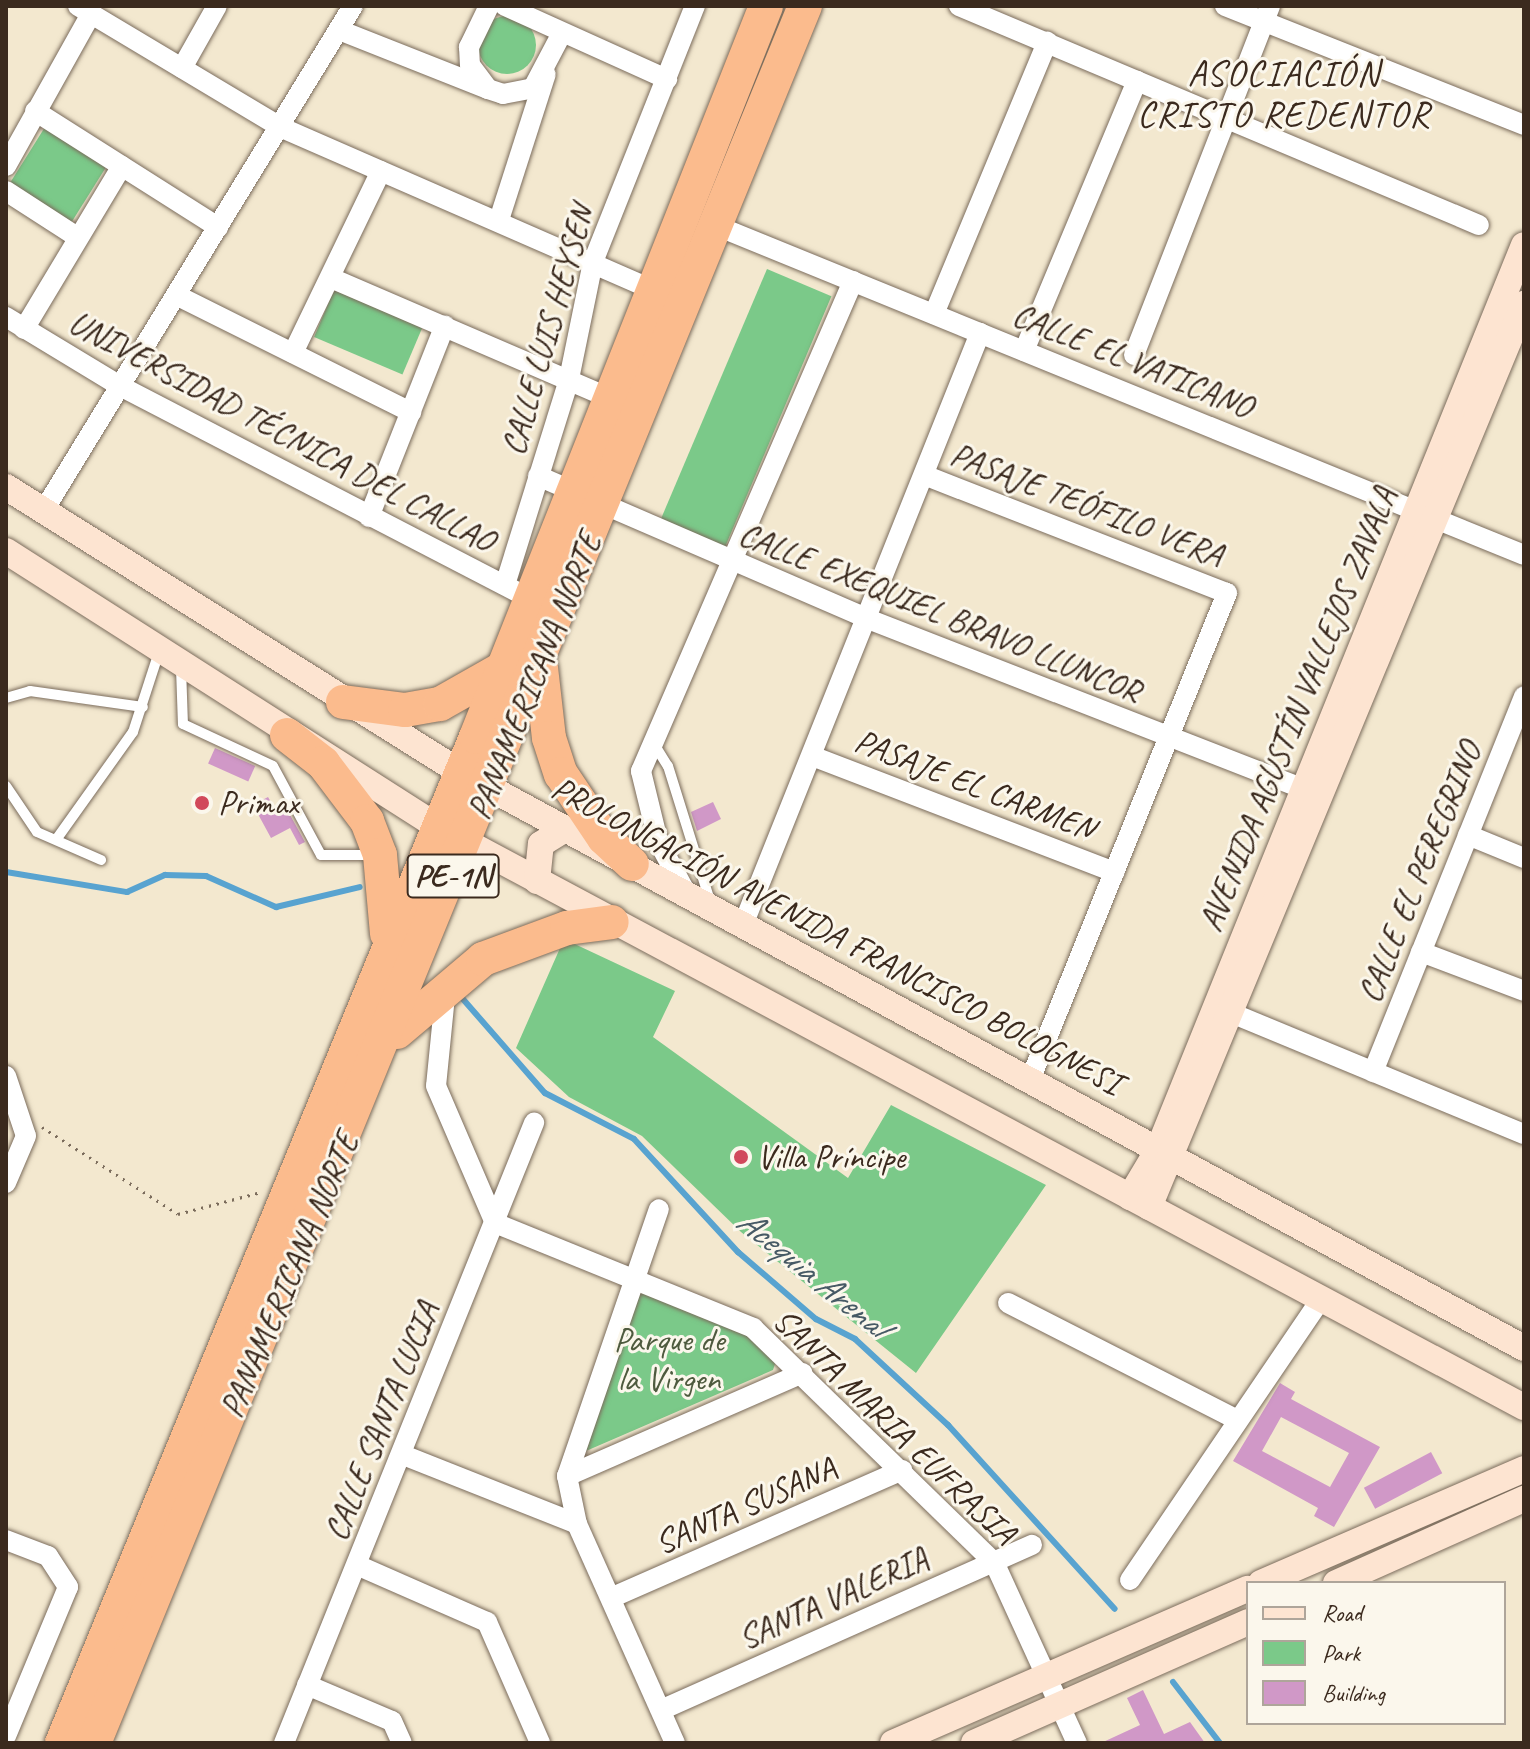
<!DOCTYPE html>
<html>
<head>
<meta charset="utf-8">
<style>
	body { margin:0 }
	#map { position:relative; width:1530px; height:1749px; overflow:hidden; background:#f3e8cf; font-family:Caveat,sans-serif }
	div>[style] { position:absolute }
	.green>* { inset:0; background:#7bc989; transform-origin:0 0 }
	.round { border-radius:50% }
	.stream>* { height:6px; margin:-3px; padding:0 3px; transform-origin:3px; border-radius:3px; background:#58a3d0 }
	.building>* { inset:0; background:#d098c7; transform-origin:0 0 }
	.path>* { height:3px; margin-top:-1.5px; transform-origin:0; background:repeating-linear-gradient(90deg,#7b6c5c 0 2px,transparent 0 8px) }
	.roads { filter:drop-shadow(0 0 2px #7b6c5c) drop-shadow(0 0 2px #7b6c5c) }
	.lane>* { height:10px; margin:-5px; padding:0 5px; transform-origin:5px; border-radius:5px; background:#fff }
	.street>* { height:20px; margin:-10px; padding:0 10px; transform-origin:10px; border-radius:10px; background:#fff }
	.secondary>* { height:26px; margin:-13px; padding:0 13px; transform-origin:13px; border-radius:13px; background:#fde4d1 }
	.highway>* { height:34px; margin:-17px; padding:0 17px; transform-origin:17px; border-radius:17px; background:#fbbb8d }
	.dots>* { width:22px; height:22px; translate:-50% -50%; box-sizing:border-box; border:4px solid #fbf7ec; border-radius:50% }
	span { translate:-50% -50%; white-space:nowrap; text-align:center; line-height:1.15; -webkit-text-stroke:6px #fbf7ec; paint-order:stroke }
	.shield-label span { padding:2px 6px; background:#fbf7ec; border:2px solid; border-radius:6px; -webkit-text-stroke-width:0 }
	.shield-label { font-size:32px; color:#3b2a1e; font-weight:700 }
	.street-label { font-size:34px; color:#3b2a1e }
	.poi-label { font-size:34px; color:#3b2a1e }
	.left { translate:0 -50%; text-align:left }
	.park-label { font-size:34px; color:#4e5a3e }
	.neighbourhood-label { font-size:36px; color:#3b2a1e; letter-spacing:2px }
	.water-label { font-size:36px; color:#475a65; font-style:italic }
	.frame { position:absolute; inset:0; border:8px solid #3b2a1e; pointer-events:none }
	.legend { position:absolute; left:1246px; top:1581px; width:260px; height:144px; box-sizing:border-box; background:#fbf7ec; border:2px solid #aea59a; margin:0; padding:10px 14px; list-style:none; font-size:24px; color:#3b2a1e }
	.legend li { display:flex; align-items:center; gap:16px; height:40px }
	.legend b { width:40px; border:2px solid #aea59a }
</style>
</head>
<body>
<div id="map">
	<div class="green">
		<div class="round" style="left:478px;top:16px;width:58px;height:58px"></div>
		<div style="left:45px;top:127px;width:73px;height:67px;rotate:32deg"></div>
		<div style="left:767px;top:269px;width:70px;height:272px;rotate:23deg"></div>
		<div style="left:334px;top:290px;width:96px;height:51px;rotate:23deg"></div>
		<div style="clip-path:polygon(564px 939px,675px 991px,653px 1037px,848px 1178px,891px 1105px,1046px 1185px,916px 1373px,741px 1232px,642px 1136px,569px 1097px,516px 1048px)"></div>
		<div style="clip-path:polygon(639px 1290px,745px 1332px,776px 1361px,773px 1370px,586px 1451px)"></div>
	</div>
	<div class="stream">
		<div style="left:6px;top:872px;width:123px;rotate:9.4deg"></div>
		<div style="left:127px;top:892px;width:42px;rotate:-24.1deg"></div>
		<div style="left:165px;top:875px;width:41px;rotate:1.4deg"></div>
		<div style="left:206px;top:876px;width:77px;rotate:23.9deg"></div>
		<div style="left:276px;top:907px;width:86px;rotate:-13.4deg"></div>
		<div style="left:462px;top:998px;width:126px;rotate:48.9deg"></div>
		<div style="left:545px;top:1093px;width:100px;rotate:27.3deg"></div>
		<div style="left:634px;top:1139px;width:154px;rotate:47.4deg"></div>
		<div style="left:738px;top:1252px;width:103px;rotate:40.7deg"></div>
		<div style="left:816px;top:1319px;width:44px;rotate:27.1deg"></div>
		<div style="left:855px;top:1339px;width:127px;rotate:42.8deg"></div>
		<div style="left:948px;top:1425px;width:248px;rotate:47.8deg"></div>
		<div style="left:1173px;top:1682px;width:77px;rotate:52.4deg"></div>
	</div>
	<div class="building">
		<div style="left:215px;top:748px;width:44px;height:17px;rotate:24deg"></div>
		<div style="clip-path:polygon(268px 797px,275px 809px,284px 804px,305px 842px,299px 845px,290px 828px,271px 838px,253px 805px)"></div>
		<div style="clip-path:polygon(713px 802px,721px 819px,697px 831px,691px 812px)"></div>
		<div style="clip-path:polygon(evenodd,1280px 1383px,1295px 1392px,1291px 1399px,1380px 1447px,1334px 1527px,1314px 1516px,1318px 1508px,1233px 1461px,1280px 1383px,1281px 1417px,1349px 1453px,1330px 1487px,1262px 1451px,1281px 1417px)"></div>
		<div style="left:1431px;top:1452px;width:24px;height:76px;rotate:62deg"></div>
		<div style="clip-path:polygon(1143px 1690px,1164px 1734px,1190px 1722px,1205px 1743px,1101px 1743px,1140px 1725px,1127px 1698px)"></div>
	</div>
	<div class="path">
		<div style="left:42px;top:1127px;width:161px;rotate:32.6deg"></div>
		<div style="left:178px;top:1214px;width:86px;rotate:-14.8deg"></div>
	</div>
	<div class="roads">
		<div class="lane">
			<div style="left:181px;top:668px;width:56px;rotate:88deg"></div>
			<div style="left:183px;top:724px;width:99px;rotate:25deg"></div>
			<div style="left:273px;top:766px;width:101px;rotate:61.7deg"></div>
			<div style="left:321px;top:855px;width:52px"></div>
			<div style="left:6px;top:698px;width:25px;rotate:-16deg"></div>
			<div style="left:30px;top:691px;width:114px;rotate:8.1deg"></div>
			<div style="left:654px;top:744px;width:26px;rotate:58deg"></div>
			<div style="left:668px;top:766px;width:141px;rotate:72.7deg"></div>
			<div style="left:6px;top:786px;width:55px;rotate:56deg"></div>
			<div style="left:37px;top:832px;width:70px;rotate:23.6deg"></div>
			<div style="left:58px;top:837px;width:129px;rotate:-54.5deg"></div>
			<div style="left:133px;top:732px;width:84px;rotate:-72deg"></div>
		</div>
		<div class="street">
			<div style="left:78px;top:6px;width:235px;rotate:30.9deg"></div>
			<div style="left:280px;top:127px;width:407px;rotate:23.6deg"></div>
			<div style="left:489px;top:6px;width:46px;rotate:116deg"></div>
			<div style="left:469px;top:47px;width:18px;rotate:87deg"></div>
			<div style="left:470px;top:65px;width:30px;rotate:53deg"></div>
			<div style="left:488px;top:89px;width:16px;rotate:18deg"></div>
			<div style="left:503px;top:94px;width:31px;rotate:-11deg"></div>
			<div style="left:533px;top:88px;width:62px;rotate:-62.2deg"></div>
			<div style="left:505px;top:6px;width:178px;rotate:24.3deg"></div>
			<div style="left:959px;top:6px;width:564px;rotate:22.84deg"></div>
			<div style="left:1225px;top:6px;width:322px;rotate:21.7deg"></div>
			<div style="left:339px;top:30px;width:160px;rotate:21.6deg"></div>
			<div style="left:182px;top:68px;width:71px;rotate:-60.6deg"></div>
			<div style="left:35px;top:111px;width:217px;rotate:32.4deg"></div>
			<div style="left:6px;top:166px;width:174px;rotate:-60.8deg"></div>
			<div style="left:6px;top:191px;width:85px;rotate:32.9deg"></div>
			<div style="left:499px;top:220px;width:153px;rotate:-72.2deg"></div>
			<div style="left:717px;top:226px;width:871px;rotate:22.18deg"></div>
			<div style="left:331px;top:278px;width:304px;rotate:23.3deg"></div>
			<div style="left:176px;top:295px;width:263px;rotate:26.5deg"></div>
			<div style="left:934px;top:314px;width:295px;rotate:-67.4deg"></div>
			<div style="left:6px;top:317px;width:133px;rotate:31.2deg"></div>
			<div style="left:120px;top:386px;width:447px;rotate:27.4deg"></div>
			<div style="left:24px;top:329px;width:190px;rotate:-59deg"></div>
			<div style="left:1024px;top:351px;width:293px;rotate:-67.3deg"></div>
			<div style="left:293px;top:353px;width:202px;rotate:-64.2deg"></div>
			<div style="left:1134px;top:355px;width:375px;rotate:-68.7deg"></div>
			<div style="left:924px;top:475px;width:325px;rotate:21.3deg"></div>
			<div style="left:1227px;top:593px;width:525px;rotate:112.02deg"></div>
			<div style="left:538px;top:476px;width:360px;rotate:23.4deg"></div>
			<div style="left:868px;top:619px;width:481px;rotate:21.3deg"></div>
			<div style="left:44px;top:510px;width:591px;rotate:-58.49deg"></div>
			<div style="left:369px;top:517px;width:206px;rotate:-68.4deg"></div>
			<div style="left:505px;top:585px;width:216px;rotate:-72.7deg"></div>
			<div style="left:569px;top:379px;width:119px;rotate:-78.4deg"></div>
			<div style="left:593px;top:262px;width:276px;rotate:-68.3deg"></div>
			<div style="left:812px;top:756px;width:324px;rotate:21deg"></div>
			<div style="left:1468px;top:835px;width:61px;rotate:22.3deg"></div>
			<div style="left:685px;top:891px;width:57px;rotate:-118.4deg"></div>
			<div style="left:658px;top:841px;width:72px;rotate:-103.7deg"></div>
			<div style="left:641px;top:771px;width:534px;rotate:-66.6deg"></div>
			<div style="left:743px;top:925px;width:638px;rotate:-68.18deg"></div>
			<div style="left:1421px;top:952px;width:110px;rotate:20.7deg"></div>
			<div style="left:446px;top:986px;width:100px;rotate:95.7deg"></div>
			<div style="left:436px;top:1086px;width:149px;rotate:66.7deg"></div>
			<div style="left:495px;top:1223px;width:279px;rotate:22.1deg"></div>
			<div style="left:753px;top:1328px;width:336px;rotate:44.2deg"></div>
			<div style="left:994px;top:1562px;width:199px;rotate:65.4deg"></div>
			<div style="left:1234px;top:1014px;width:314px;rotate:22.5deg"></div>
			<div style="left:1373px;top:1072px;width:405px;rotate:-68.1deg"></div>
			<div style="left:6px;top:1076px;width:63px;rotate:71.6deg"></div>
			<div style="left:26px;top:1136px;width:51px;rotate:113.1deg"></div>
			<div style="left:1008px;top:1303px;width:254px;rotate:27deg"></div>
			<div style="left:403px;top:1455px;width:187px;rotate:21.6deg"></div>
			<div style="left:577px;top:1524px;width:240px;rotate:65.9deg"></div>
			<div style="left:567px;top:1476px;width:257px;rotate:-23.6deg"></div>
			<div style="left:577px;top:1524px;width:49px;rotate:-101.8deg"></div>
			<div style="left:567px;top:1476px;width:282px;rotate:-71deg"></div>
			<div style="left:6px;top:1540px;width:45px;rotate:20.9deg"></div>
			<div style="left:48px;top:1556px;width:37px;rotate:57deg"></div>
			<div style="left:68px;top:1587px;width:161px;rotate:112.6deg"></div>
			<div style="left:357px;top:1565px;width:142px;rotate:23.7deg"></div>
			<div style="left:487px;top:1622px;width:132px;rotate:66.3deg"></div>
			<div style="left:1130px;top:1580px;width:340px;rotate:-55.8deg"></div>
			<div style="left:613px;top:1597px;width:316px;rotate:-23.7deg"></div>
			<div style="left:307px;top:1685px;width:92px;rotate:23deg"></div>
			<div style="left:392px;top:1721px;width:24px;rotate:66deg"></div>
			<div style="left:661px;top:1710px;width:406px;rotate:-24deg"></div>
			<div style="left:284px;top:1743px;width:669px;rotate:-68.04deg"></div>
		</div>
		<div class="secondary">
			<div style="left:6px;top:487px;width:536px;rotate:32.12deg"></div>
			<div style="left:460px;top:772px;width:1210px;rotate:28.43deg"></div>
			<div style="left:6px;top:551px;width:513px;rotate:32.57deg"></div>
			<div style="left:438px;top:827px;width:1231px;rotate:28.11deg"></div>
			<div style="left:537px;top:881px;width:37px;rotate:-84deg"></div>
			<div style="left:541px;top:844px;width:28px;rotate:-32deg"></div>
			<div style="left:1130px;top:1197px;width:55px;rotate:-59.2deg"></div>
			<div style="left:1158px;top:1150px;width:976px;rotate:-67.98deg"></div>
			<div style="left:1149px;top:1207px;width:978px;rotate:-67.45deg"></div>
			<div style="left:1261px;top:1583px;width:287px;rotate:-23.4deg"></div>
			<div style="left:1336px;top:1583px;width:206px;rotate:-24.1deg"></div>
			<div style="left:893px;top:1743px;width:387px;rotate:-23.5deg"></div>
			<div style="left:974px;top:1743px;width:300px;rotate:-23.8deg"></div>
		</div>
		<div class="highway">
			<div style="left:541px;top:668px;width:70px;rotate:83.5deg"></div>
			<div style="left:549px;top:738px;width:38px;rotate:72deg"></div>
			<div style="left:561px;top:774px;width:77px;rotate:56.1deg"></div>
			<div style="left:604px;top:838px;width:38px;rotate:43deg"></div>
			<div style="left:343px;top:702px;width:63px;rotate:7.4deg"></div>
			<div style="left:405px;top:710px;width:36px;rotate:-10deg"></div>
			<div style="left:440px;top:704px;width:69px;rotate:-29.5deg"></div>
			<div style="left:287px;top:735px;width:46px;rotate:37.9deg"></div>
			<div style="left:323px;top:763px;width:73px;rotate:52.8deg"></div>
			<div style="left:367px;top:821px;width:36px;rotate:69deg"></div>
			<div style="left:380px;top:855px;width:79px;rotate:84.9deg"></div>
			<div style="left:397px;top:1032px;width:113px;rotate:-40.3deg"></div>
			<div style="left:483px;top:959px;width:90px;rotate:-20.3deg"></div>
			<div style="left:567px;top:928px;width:45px;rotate:-7.6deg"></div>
			<div style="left:62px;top:1743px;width:1088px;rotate:-67.63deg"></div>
			<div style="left:476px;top:737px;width:786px;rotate:-68.36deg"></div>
			<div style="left:94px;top:1743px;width:1877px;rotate:-67.74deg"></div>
		</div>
	</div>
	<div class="dots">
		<div style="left:202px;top:803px;background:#d1495b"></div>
		<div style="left:741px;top:1157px;background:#d1495b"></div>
	</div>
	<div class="shield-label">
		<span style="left:453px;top:876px">PE-1N</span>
	</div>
	<div class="street-label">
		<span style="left:547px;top:330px;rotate:-74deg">CALLE LUIS HEYSEN</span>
		<span style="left:1133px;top:360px;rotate:22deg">CALLE EL VATICANO</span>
		<span style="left:282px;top:431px;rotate:28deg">UNIVERSIDAD TÉCNICA DEL CALLAO</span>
		<span style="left:1087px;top:504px;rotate:21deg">PASAJE TEÓFILO VERA</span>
		<span style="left:940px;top:612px;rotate:22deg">CALLE EXEQUIEL BRAVO LLUNCOR</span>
		<span style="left:534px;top:676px;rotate:-68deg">PANAMERICANA NORTE</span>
		<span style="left:1297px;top:709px;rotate:-68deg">AVENIDA AGUSTÍN VALLEJOS ZAVALA</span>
		<span style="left:975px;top:784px;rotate:21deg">PASAJE EL CARMEN</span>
		<span style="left:1419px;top:872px;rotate:-68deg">CALLE EL PEREGRINO</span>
		<span style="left:837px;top:935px;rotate:28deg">PROLONGACIÓN AVENIDA FRANCISCO BOLOGNESI</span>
		<span style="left:289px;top:1275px;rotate:-67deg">PANAMERICANA NORTE</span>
		<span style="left:381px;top:1421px;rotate:-68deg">CALLE SANTA LUCIA</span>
		<span style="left:895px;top:1426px;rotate:44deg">SANTA MARIA EUFRASIA</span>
		<span style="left:745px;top:1505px;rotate:-24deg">SANTA SUSANA</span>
		<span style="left:833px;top:1598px;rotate:-24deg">SANTA VALERIA</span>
	</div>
	<div class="poi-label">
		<span class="left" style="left:218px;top:803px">Primax</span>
		<span class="left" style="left:757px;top:1157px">Villa Príncipe</span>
	</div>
	<div class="park-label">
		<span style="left:669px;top:1359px">Parque de<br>la Virgen</span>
	</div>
	<div class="neighbourhood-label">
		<span style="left:1284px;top:94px">ASOCIACIÓN<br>CRISTO REDENTOR</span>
	</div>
	<div class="water-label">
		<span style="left:812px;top:1273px;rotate:39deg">Acequia Arenal</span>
	</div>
	<div class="frame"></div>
	<ul class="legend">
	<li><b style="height:10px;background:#fde4d1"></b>Road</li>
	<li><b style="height:22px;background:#7bc989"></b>Park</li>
	<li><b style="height:22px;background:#d098c7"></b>Building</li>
	</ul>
</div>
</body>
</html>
